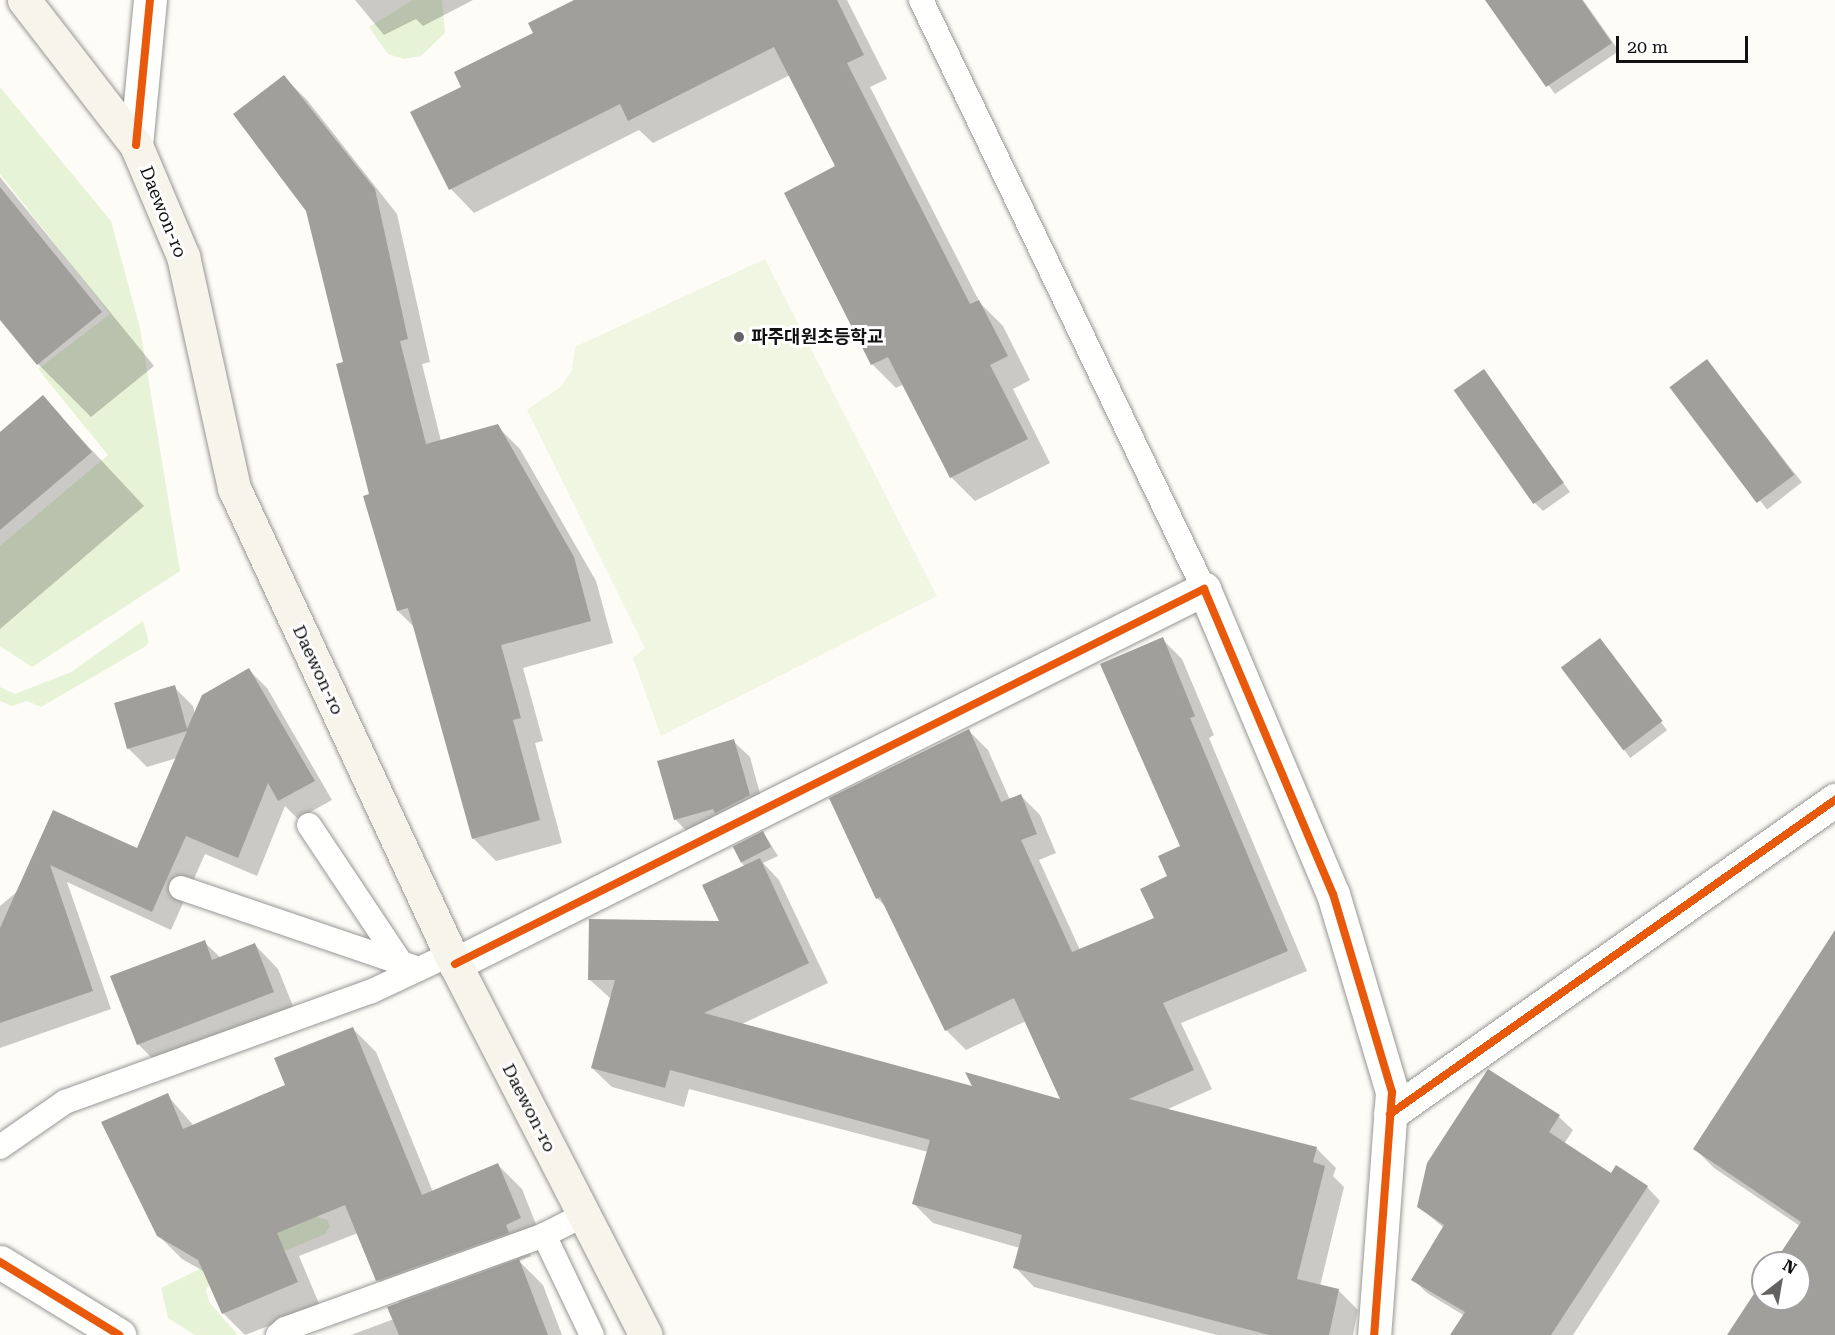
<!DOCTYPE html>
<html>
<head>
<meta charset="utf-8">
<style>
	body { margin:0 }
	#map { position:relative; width:1835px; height:1335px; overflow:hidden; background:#fdfcf7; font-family:"Roboto Serif","Noto Sans KR",serif }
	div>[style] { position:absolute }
	.green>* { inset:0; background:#e7f3d7 }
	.pitch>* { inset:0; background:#f0f6e1 }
	.shadow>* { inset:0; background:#0003; transform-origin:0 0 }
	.building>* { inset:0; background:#a19f9c; transform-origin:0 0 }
	.roads { filter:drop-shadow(0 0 2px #979795) drop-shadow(0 0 2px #979795) }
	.lane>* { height:24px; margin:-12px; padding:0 12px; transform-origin:12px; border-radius:12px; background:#fffffe }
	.street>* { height:33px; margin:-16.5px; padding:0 16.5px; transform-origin:16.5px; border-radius:16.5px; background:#fffffe }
	.secondary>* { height:33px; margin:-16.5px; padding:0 16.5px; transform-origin:16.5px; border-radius:16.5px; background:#f6f4eb }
	.cycleway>* { height:8px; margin:-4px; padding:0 4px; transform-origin:4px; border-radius:4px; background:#e8590c }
	.dots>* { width:16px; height:16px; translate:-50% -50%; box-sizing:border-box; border:3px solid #fff; border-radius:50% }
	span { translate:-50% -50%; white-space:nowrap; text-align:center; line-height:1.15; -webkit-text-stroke:6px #fff; paint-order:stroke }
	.street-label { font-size:18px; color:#111 }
	.poi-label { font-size:18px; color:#111; font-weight:700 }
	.left { translate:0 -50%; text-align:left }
	.north { position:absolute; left:1751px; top:1251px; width:60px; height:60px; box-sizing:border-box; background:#fff; border:2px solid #a0a0a0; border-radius:50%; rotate:31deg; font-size:16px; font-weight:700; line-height:24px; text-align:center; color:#111 }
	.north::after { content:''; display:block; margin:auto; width:21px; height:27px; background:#646362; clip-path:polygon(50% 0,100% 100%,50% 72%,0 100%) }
	.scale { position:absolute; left:1616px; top:36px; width:132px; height:27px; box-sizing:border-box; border:3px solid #111; border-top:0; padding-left:8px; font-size:18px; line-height:21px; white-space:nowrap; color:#111; -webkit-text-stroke:4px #fff; paint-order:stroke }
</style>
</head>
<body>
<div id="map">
	<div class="green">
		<div style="clip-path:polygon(413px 0,442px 0,445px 33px,421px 56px,404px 59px,388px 54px,369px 27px)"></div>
		<div style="clip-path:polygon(0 87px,111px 221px,140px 328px,180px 571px,32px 667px,0 646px,0 546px,108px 455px,38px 369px,110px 314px,0 174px)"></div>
		<div style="clip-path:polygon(143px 621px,149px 642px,146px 646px,41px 707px,27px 701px,12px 706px,0 701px,0 687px,15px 694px,71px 672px)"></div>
		<div style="clip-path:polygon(311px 1215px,327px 1220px,330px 1226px,325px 1234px,211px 1282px,206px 1290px,209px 1302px,238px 1335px,195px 1335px,168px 1318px,161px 1288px)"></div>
	</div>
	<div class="pitch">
		<div style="clip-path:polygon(765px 259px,937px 596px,661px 736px,633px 658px,645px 648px,527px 410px,562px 386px,572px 370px,575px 347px)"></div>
	</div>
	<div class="shadow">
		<div style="clip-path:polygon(355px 0,473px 0,423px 26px,416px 19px,384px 35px)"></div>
		<div style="clip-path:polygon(576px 0,847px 0,887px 79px,870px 87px,980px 303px,1003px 326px,1030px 380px,1013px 389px,1050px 463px,975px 501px,951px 477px,904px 384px,896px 388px,872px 364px,786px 193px,837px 167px,790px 75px,653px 143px,639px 130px,474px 213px,451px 189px,463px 87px)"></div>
		<div style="clip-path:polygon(1487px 0,1583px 0,1619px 51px,1555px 94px)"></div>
		<div style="clip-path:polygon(284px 77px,307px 100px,397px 214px,430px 362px,422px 364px,441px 441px,497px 426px,520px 449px,596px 581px,613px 643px,523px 668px,543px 741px,535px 743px,562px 843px,496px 861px,473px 838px,414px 627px,398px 611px)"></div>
		<div style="clip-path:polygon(0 177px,154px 366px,91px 417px,38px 364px,0 318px)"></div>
		<div style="left:1707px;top:361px;width:154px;height:44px;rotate:52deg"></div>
		<div style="clip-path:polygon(1484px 371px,1570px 492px,1543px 511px,1535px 503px)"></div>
		<div style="clip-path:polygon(43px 398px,144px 506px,0 629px,0 434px)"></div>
		<div style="clip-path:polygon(1162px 639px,1182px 659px,1214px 735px,1209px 738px,1307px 971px,1181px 1023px,1212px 1089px,1166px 1110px,1316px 1148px,1336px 1168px,1333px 1176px,1344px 1187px,1320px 1286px,1339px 1291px,1358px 1310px,1353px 1335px,1217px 1335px,1034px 1287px,1015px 1267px,1020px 1248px,933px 1223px,914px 1204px,928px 1152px,689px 1089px,684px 1107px,612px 1087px,592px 1068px,611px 999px,589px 979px,722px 922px,745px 867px,741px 862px,763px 832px,778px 856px,763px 863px,779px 880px,828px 983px,740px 1025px,975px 1089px,1063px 1101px,1026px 1021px,966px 1050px,946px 1030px,888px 909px,877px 898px,969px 731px,988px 750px,1010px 800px,1021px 796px,1040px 815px,1056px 853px,1039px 860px,1080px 950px,1156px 919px,1182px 847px)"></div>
		<div style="left:1599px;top:640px;width:113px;height:46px;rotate:53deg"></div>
		<div style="clip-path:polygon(249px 670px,267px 688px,332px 800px,298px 819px,285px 806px,257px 876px,205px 854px,171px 930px,67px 882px,111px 1009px,0 1048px,0 906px,19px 890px,53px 812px,137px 850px,177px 758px,147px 767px,128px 748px,174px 687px,193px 706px,195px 714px)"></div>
		<div style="clip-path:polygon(733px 741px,750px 757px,765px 812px,691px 836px,675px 819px)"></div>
		<div style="clip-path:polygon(204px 942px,221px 958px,255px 945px,278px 969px,297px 1016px,162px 1068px,138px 1044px)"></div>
		<div style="clip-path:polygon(1835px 953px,1835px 1335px,1728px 1335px,1763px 1282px,1763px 1299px,1799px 1299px,1799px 1263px,1776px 1263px,1800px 1226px,1714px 1168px,1695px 1149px)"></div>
		<div style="clip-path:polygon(353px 1029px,376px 1052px,433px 1192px,498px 1165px,522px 1189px,543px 1242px,528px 1248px,531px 1256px,519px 1261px,543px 1285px,562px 1335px,351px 1335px,394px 1319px,401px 1304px,378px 1280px,358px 1233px,299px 1256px,320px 1306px,245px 1335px,223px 1313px,205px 1272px,182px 1259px,158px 1235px,167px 1095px,194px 1126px,287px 1086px)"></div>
		<div style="clip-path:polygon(1488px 1071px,1559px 1117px,1573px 1130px,1564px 1144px,1612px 1175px,1647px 1187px,1660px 1201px,1573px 1335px,1452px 1335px,1465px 1316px,1427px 1293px,1413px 1279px,1444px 1228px,1419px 1207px)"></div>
	</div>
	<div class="building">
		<div style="clip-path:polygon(574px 0,837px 0,864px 55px,847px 63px,970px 304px,979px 300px,1008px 356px,990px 365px,1028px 439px,950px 478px,888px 357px,871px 365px,784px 193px,835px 166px,774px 47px,628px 121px,620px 104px,449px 190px,410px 112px,461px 87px,454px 72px,533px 33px,528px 23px)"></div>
		<div style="clip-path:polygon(1485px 0,1582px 0,1612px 43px,1546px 87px)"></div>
		<div style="clip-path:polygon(284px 75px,375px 189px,408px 339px,400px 341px,426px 444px,498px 424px,574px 557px,591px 621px,501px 645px,521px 718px,513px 720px,540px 820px,472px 839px,408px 608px,397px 611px,363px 496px,369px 494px,336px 364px,343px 362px,306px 211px,233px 114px)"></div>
		<div style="clip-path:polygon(0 187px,102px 312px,37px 365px,0 320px)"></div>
		<div style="left:1707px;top:359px;width:145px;height:47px;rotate:53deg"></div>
		<div style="left:1484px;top:369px;width:139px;height:37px;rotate:55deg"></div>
		<div style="clip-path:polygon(43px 395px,92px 452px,0 530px,0 432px)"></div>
		<div style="clip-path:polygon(1163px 637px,1195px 716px,1190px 718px,1288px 951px,1163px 1003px,1194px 1070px,1129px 1099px,1317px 1147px,1313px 1162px,1325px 1166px,1297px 1279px,1339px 1289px,1329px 1335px,1269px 1335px,1013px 1268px,1022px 1235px,912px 1204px,930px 1140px,670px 1070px,665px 1088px,591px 1068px,615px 980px,588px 980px,589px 919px,719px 921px,702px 885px,760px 858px,809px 963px,704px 1013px,972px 1086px,965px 1072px,1060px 1099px,1014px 998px,945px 1031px,880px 897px,876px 899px,829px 798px,969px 729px,1001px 802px,1021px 794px,1037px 834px,1021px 840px,1072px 952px,1154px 918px,1140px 889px,1167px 876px,1158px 856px,1180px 846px,1100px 664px)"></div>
		<div style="left:1600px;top:638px;width:104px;height:49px;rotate:53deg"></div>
		<div style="clip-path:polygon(249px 668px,315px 781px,278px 801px,268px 783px,238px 858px,186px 836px,152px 912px,50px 865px,93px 991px,0 1023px,0 928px,53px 810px,137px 848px,187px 731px,127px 749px,114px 703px,175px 685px,187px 729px,202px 695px)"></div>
		<div style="clip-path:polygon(734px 739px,750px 795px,715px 813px,713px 809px,674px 820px,657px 761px)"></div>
		<div style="left:763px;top:831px;width:18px;height:34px;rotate:63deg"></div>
		<div style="clip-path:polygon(1835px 930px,1835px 1335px,1727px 1335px,1763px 1280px,1763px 1299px,1799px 1299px,1799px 1263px,1774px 1263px,1801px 1222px,1693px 1149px)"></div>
		<div style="clip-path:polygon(205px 940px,212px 960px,255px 943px,274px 992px,137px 1045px,110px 976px)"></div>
		<div style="clip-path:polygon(353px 1027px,422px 1195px,498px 1163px,521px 1218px,506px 1225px,509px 1233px,376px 1281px,345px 1205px,277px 1233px,298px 1282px,222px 1314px,198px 1260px,157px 1236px,101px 1122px,168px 1093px,183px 1129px,285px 1085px,274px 1058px)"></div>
		<div style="clip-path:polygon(1488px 1069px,1560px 1115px,1549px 1132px,1611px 1173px,1616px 1165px,1648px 1186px,1551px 1335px,1450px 1335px,1465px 1312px,1411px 1280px,1444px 1225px,1417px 1207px,1427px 1163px)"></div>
		<div style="clip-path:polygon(519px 1259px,548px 1335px,399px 1335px,387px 1307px)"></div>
	</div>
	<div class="roads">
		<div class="lane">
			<div style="left:921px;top:0;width:653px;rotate:64.34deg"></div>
			<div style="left:309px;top:825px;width:166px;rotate:56.3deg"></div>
			<div style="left:181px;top:888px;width:251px;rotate:18.8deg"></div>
			<div style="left:0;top:1147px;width:79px;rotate:-34.7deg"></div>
			<div style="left:65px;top:1102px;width:326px;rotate:-19.9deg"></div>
			<div style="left:372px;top:991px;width:87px;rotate:-25.1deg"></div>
			<div style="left:544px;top:1235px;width:111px;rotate:64.4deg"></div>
			<div style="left:278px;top:1335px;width:9px;rotate:-41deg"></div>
			<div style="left:285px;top:1329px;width:276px;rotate:-19.9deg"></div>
			<div style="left:544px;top:1235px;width:45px;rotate:-26.6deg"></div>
		</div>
		<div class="street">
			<div style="left:136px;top:145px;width:146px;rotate:-84.5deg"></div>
			<div style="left:455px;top:964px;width:838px;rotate:-26.6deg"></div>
			<div style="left:1204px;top:589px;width:331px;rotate:67.1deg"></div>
			<div style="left:1333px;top:894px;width:207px;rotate:73.4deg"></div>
			<div style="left:1392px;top:1092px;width:244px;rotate:94.2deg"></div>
			<div style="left:1390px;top:1114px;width:545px;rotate:-35.21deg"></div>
			<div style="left:0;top:1262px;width:140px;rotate:31.5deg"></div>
		</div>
		<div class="secondary">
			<div style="left:24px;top:0;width:183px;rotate:52.3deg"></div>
			<div style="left:136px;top:145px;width:121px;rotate:67.1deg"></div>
			<div style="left:183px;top:256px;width:238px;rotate:77.6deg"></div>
			<div style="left:234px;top:488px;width:525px;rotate:65.1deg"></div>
			<div style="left:455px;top:964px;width:417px;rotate:62.8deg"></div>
		</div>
	</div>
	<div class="cycleway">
		<div style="left:136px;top:145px;width:146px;rotate:-84.5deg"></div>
		<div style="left:455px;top:964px;width:838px;rotate:-26.6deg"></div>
		<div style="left:1204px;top:589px;width:331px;rotate:67.1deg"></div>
		<div style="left:1333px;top:894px;width:207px;rotate:73.4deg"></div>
		<div style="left:1392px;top:1092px;width:244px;rotate:94.2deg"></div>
		<div style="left:1390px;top:1114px;width:545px;rotate:-35.21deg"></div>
		<div style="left:0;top:1262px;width:140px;rotate:31.5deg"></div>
	</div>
	<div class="dots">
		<div style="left:739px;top:337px;background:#646362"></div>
	</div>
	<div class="street-label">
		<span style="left:163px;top:212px;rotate:68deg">Daewon-ro</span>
		<span style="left:318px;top:670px;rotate:65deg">Daewon-ro</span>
		<span style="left:529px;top:1108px;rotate:63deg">Daewon-ro</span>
	</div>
	<div class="poi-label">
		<span class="left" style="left:751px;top:337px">파주대원초등학교</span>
	</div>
	<div class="north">N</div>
	<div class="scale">20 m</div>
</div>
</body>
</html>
